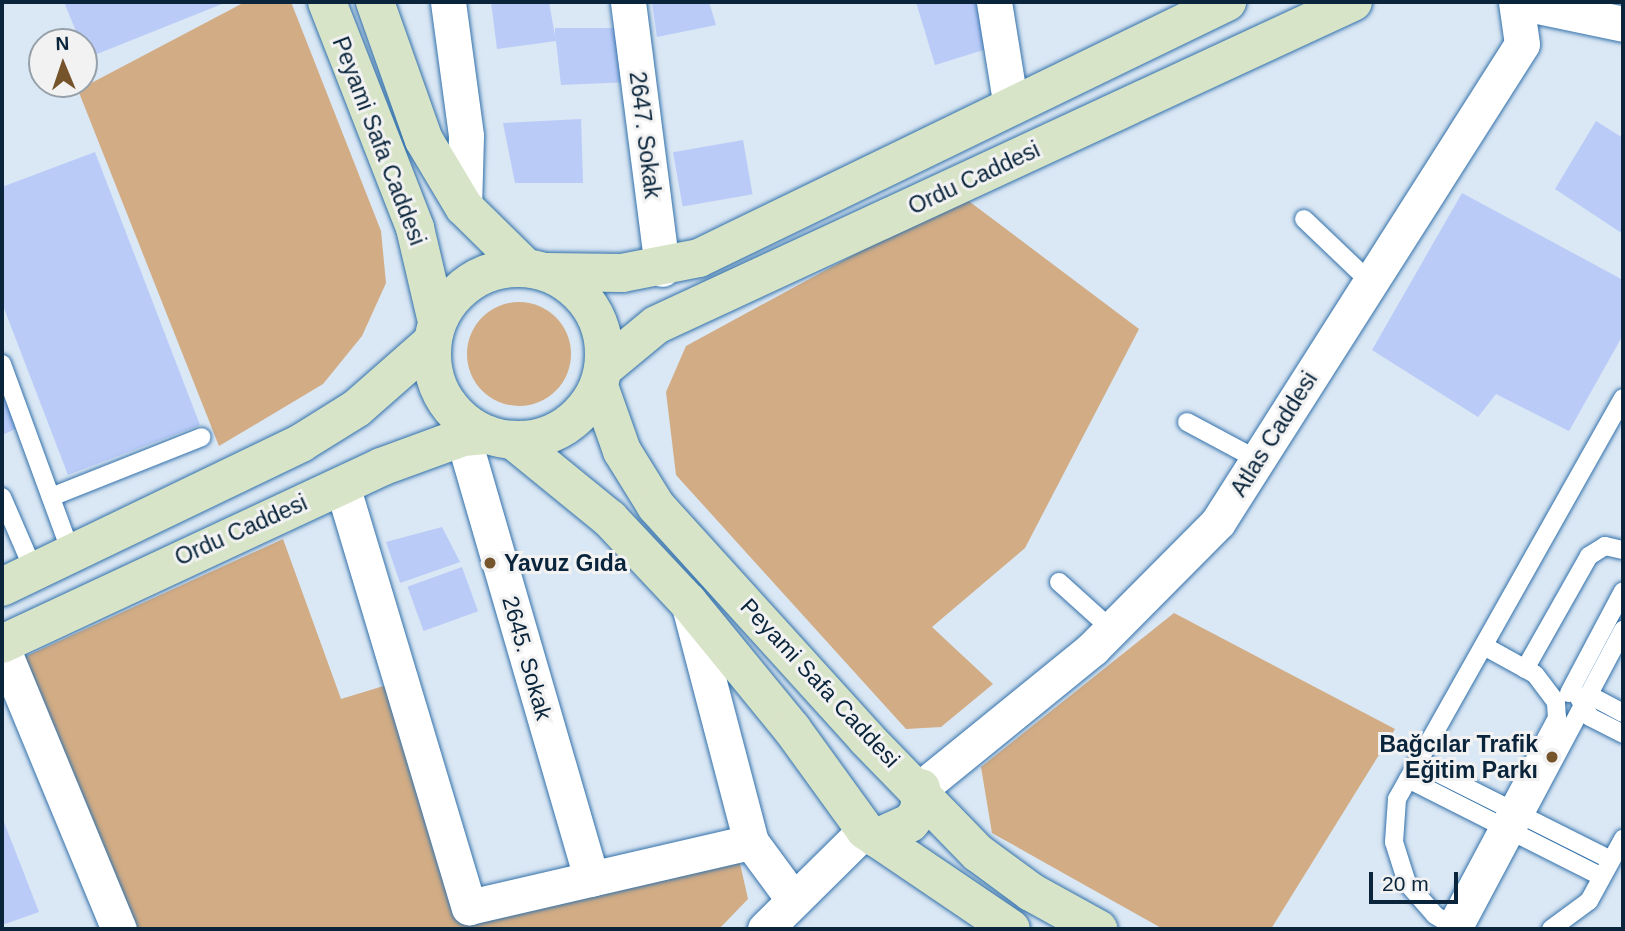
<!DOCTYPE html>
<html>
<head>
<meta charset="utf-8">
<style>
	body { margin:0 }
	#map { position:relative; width:1625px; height:931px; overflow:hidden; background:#dae7f4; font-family:Arial,sans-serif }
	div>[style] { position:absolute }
	.green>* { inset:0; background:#d2ac84 }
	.round { border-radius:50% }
	.building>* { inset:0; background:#bacbf8; transform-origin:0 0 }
	.roads { filter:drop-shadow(0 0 2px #3371aa) drop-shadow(0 0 2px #3371aa) }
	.lane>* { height:18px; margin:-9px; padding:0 9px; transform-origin:9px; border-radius:9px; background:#fff }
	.street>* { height:35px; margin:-17.5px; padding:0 17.5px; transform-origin:17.5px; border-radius:17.5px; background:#fff }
	.secondary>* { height:38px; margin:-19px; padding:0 19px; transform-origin:19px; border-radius:19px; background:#d8e4c8 }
	.secondary>.ring { margin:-19px; padding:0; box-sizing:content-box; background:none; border:38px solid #d8e4c8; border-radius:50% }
	.dots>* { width:19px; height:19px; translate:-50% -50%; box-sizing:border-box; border:4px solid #f2f2f2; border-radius:50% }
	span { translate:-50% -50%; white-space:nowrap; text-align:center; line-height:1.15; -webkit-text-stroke:6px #f2f2f2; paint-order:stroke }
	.street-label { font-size:23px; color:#09243b }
	.poi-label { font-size:23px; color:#09243b; font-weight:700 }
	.left { translate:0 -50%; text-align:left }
	.right { translate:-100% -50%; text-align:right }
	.frame { position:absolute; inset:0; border:4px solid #09243b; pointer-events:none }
	.north { position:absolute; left:28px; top:28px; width:70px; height:70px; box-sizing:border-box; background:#f2f2f2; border:2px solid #95a0a9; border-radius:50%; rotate:358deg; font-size:19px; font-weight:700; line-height:28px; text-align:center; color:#09243b }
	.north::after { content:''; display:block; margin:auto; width:24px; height:32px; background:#75532b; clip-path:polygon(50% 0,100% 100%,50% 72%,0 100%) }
	.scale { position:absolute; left:1369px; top:872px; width:89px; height:32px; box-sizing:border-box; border:4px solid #09243b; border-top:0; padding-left:9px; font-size:21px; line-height:24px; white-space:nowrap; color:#09243b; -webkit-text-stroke:5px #f2f2f2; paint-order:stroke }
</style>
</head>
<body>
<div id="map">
	<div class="green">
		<div style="clip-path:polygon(245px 2px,291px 2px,381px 231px,386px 283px,362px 336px,323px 384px,219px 446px,78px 90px)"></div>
		<div style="clip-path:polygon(962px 196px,1139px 329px,1025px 548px,932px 627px,993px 684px,941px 727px,906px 729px,676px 475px,666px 392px,686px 346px)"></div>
		<div class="round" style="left:467px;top:302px;width:104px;height:104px"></div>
		<div style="clip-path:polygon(283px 539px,341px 699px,390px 684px,465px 919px,739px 859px,748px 899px,719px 929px,137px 929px,22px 658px)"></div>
		<div style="clip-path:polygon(1174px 613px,1395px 729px,1271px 929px,1163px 929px,992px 833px,981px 767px)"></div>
	</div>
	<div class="building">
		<div style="clip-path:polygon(64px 2px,227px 2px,87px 58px)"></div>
		<div style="clip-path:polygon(491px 2px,549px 2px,555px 36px,555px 28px,624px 28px,630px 82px,561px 85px,556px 41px,497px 49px)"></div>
		<div style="clip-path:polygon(652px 2px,709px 2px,716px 25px,657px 37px)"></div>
		<div style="clip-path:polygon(916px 2px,975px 2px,990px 48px,935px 65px)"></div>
		<div style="clip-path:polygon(581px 119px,583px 183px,515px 183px,503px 123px)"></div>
		<div style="clip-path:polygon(1596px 121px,1623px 138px,1623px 234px,1555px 189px)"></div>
		<div style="left:743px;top:140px;width:55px;height:71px;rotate:80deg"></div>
		<div style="clip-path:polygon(95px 152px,200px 425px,68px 475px,2px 303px,2px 187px)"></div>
		<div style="clip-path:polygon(1462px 193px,1623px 280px,1623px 335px,1569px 431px,1496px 394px,1478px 417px,1372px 350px)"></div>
		<div style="clip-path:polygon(2px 381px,20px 427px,2px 435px)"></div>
		<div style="clip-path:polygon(442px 527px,460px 562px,400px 583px,386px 542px)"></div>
		<div style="left:462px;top:567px;width:47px;height:58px;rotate:70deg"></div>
		<div style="clip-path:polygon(2px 817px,39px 912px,2px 925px)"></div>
	</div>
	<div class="roads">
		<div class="lane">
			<div style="left:1304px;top:219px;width:91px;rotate:43.7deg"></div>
			<div style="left:2px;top:364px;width:201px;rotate:69.9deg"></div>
			<div style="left:1187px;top:422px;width:81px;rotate:28.2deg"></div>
			<div style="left:2px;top:497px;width:81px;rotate:66.6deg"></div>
			<div style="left:51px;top:497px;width:162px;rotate:-21.7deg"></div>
			<div style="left:1059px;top:582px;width:70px;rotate:42.1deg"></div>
			<div style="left:1484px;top:646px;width:56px;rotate:28.9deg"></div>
			<div style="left:1525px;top:669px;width:130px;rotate:-60.5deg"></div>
			<div style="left:1589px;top:556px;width:19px;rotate:-32deg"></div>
			<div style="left:1605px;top:546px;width:18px;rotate:13deg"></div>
			<div style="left:1569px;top:693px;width:115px;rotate:-62.1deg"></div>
			<div style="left:1623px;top:713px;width:38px;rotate:-152deg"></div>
			<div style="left:1589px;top:695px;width:10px;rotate:163deg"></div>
			<div style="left:1579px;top:698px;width:22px;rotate:60deg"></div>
			<div style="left:1590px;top:717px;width:37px;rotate:27deg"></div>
			<div style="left:1418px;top:763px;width:216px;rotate:26.7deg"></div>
			<div style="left:1408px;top:779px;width:217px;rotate:26.8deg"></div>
			<div style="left:1447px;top:924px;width:234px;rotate:-61.9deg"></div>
			<div style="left:1557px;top:718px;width:16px;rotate:-94deg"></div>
			<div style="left:1556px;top:702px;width:35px;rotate:-127deg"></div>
			<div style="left:1458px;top:929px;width:27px;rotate:-149deg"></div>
			<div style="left:1435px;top:915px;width:43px;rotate:-131.2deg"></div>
			<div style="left:1407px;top:883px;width:43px;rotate:-107.6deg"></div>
			<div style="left:1394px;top:842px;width:43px;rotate:-86deg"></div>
			<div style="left:1397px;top:799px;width:460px;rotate:-60.6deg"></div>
			<div style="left:1464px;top:929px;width:339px;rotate:-62deg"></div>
			<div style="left:1551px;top:929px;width:47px;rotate:-36.4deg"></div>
			<div style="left:1589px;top:901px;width:71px;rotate:-61.3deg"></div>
		</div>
		<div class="street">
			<div style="left:448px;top:2px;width:135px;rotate:82.3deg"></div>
			<div style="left:466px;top:136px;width:71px;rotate:91.6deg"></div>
			<div style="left:628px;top:2px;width:269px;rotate:82.7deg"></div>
			<div style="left:994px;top:2px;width:106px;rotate:80.8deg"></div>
			<div style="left:1518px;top:2px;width:107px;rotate:11.8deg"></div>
			<div style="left:463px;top:437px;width:460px;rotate:73.8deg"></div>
			<div style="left:342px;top:485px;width:441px;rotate:73.3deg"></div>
			<div style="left:469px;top:907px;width:289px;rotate:-13deg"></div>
			<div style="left:688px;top:602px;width:248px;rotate:75.3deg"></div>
			<div style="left:751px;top:842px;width:71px;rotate:53.6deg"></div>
			<div style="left:2px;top:647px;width:305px;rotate:67.5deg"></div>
			<div style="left:921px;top:788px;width:222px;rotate:-39.1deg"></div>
			<div style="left:1093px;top:648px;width:177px;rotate:-45.2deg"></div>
			<div style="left:1218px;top:522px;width:566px;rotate:-57.54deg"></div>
			<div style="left:1522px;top:44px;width:42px;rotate:-98.1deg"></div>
			<div style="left:765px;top:929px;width:141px;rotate:-44.7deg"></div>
		</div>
		<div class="secondary">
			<div style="left:327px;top:2px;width:243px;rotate:68.7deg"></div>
			<div style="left:415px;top:228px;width:97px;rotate:76.8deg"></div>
			<div style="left:375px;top:2px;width:146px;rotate:70.5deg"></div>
			<div style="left:424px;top:140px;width:78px;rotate:59.2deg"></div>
			<div style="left:464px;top:207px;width:87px;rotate:44.5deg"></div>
			<div class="ring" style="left:432px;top:268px;width:134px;height:134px"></div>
			<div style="left:548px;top:272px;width:74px;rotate:0.8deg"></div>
			<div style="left:622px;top:273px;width:78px;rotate:-11deg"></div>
			<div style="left:699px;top:258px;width:587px;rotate:-25.87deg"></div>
			<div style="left:604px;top:368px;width:67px;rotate:-39.6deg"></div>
			<div style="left:656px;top:325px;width:768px;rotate:-24.86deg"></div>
			<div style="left:599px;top:386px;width:69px;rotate:70.5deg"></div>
			<div style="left:622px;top:451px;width:65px;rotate:58.3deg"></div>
			<div style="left:656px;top:506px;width:313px;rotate:47.8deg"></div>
			<div style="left:866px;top:738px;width:161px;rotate:45.8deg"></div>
			<div style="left:978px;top:853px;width:66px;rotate:36.3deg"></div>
			<div style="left:1031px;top:892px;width:77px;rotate:28.9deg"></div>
			<div style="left:513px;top:440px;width:125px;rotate:39.2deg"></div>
			<div style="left:610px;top:519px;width:114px;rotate:46.8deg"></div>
			<div style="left:688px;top:602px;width:164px;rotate:50.7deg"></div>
			<div style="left:792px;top:729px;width:125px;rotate:54.1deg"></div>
			<div style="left:865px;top:830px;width:176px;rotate:34.1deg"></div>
			<div style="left:2px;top:587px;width:332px;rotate:-25.7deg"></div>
			<div style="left:301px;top:443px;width:66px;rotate:-32deg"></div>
			<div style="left:357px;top:408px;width:100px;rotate:-41.3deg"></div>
			<div style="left:2px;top:644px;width:418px;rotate:-25deg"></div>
			<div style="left:381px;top:467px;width:87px;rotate:-20.1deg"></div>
			<div style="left:463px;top:437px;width:25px;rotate:-5deg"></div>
			<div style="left:876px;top:838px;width:37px;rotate:-24deg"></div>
			<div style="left:910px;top:823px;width:14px;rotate:-51deg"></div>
			<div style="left:919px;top:812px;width:24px;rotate:-85deg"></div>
		</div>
	</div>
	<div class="dots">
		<div style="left:490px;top:563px;background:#75532b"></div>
		<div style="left:1552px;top:757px;background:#75532b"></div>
	</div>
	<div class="street-label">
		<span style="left:645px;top:135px;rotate:83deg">2647. Sokak</span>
		<span style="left:379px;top:141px;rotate:69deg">Peyami Safa Caddesi</span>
		<span style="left:974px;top:178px;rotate:-25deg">Ordu Caddesi</span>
		<span style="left:1274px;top:434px;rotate:-58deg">Atlas Caddesi</span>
		<span style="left:241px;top:530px;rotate:-24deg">Ordu Caddesi</span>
		<span style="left:527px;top:658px;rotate:74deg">2645. Sokak</span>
		<span style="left:820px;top:683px;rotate:47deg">Peyami Safa Caddesi</span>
	</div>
	<div class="poi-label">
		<span class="left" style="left:504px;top:563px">Yavuz Gıda</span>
		<span class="right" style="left:1538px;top:757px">Bağcılar Trafik<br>Eğitim Parkı</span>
	</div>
	<div class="frame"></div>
	<div class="north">N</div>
	<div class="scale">20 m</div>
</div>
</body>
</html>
